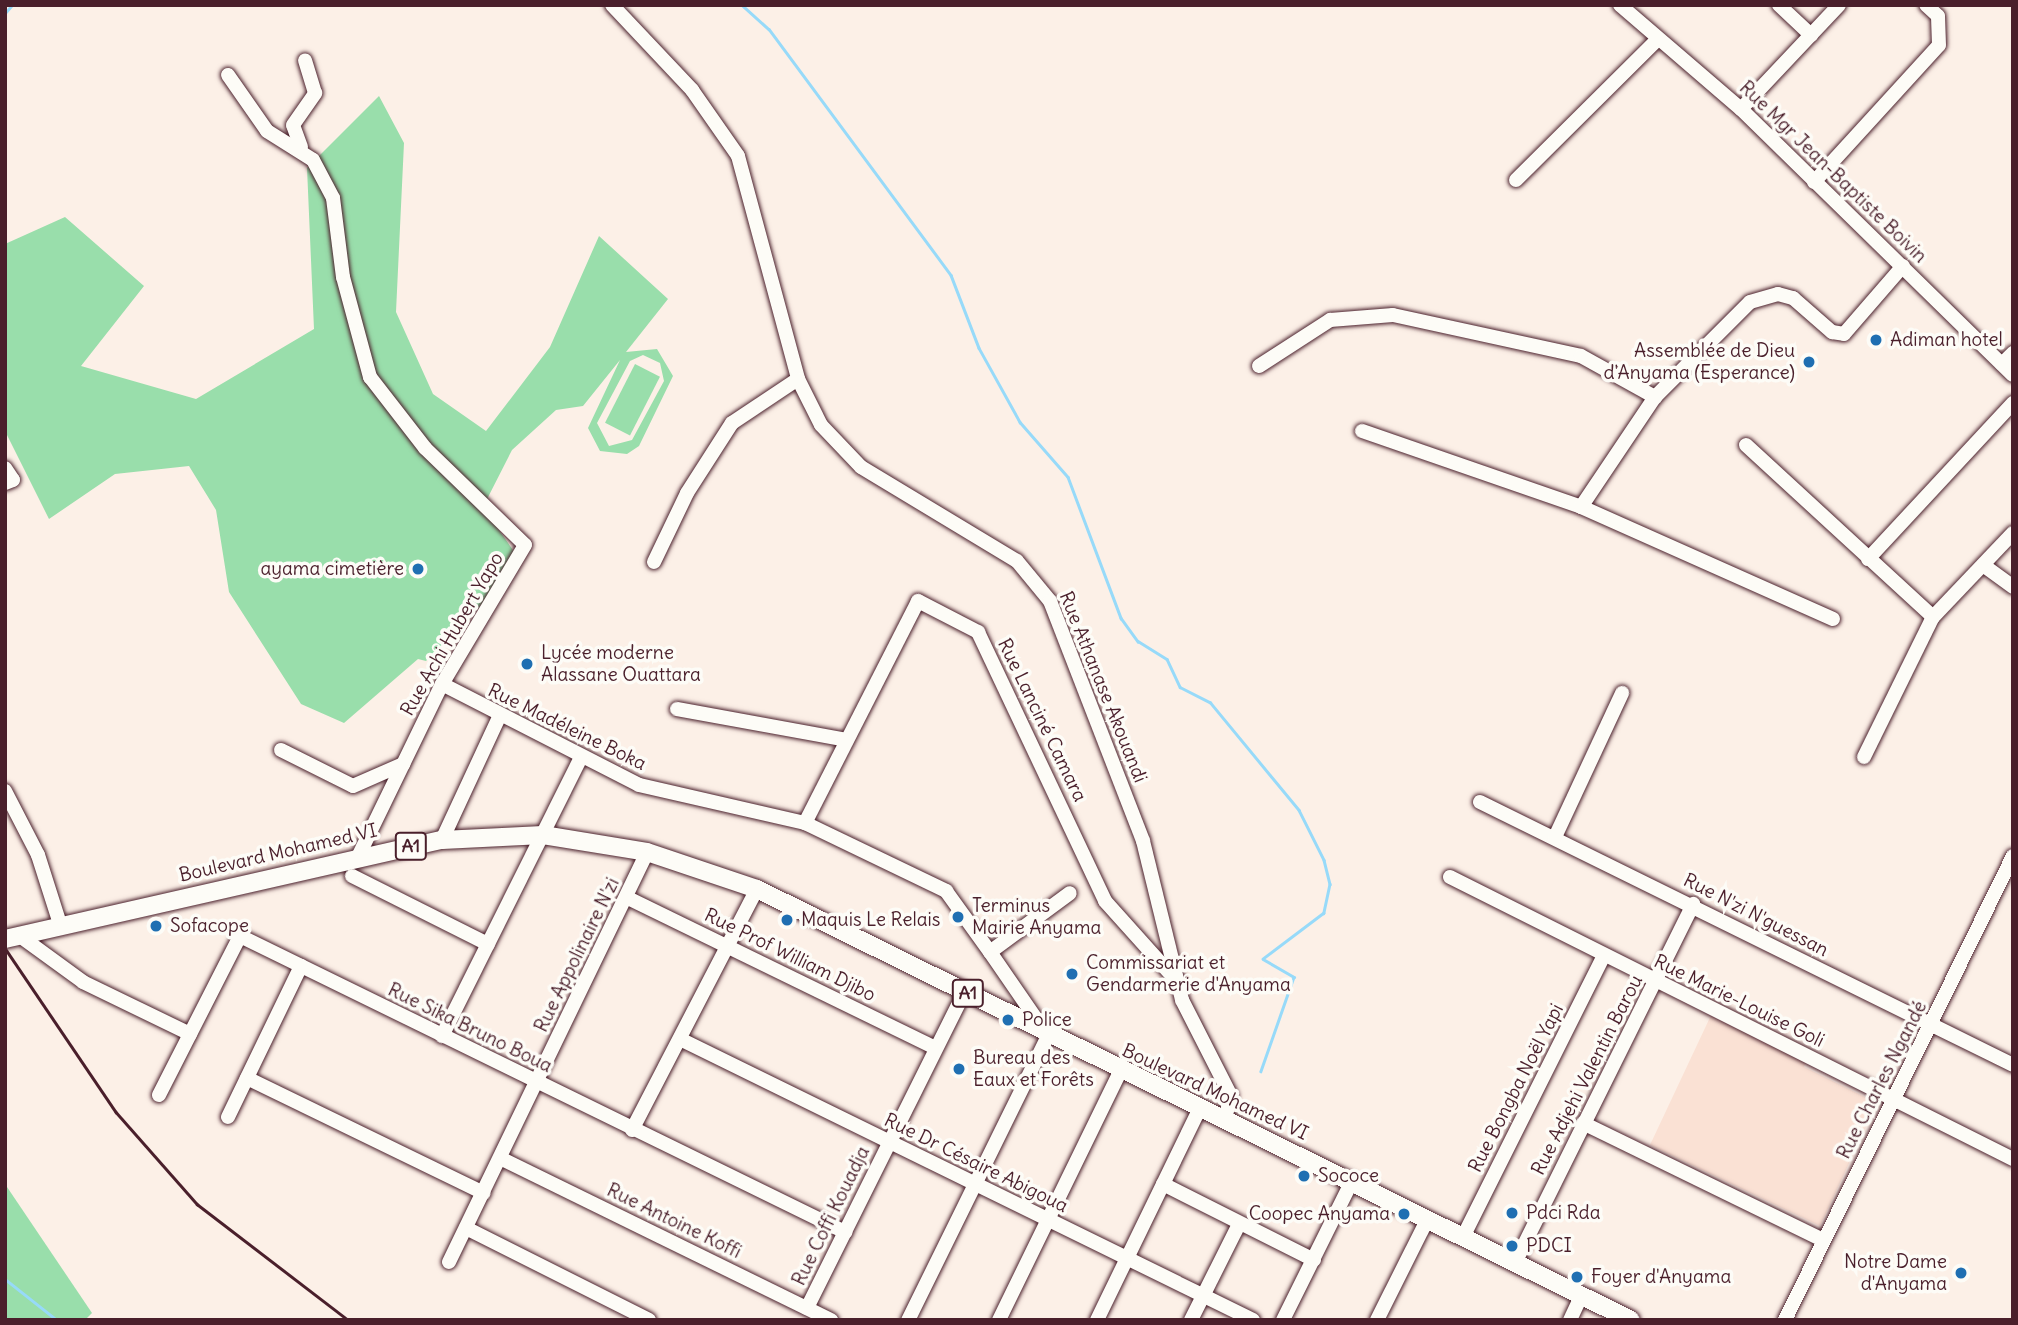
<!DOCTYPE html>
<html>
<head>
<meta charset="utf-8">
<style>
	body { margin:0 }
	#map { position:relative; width:2018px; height:1325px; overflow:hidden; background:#fcf0e7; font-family:Delius,sans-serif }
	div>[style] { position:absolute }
	.built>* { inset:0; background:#fae1d4 }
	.green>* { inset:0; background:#99deab; transform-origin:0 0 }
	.stream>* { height:2.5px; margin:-1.25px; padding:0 1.25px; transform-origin:1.25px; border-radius:1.25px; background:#97daf9 }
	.roads { filter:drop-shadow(0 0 2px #4a1f2b) drop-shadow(0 0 2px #4a1f2b) }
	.minor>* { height:14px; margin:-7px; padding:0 7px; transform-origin:7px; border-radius:7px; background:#fdfcf7 }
	.major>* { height:18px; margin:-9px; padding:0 9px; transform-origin:9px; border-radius:9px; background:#fdfcf7 }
	.rail>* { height:2.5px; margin:-1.25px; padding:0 1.25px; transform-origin:1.25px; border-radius:1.25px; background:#4a1f2b }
	.dots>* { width:19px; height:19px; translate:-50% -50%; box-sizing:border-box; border:4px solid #fdfcf7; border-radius:50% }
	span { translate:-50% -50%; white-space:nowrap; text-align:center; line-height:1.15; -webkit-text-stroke:7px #fdfcf7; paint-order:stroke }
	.shield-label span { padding:2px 5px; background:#fdfcf7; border:2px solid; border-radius:5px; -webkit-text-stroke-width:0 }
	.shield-label { font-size:18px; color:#4a1f2b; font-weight:700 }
	.street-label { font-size:19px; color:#4a1f2b }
	.poi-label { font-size:19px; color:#4a1f2b }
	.left { translate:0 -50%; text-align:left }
	.right { translate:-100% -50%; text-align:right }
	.frame { position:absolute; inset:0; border:7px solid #4a1f2b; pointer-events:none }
</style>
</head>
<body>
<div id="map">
	<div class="built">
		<div style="clip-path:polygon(1713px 1011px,1808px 1058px,1804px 1067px,1877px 1103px,1820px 1226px,1650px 1145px)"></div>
	</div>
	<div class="green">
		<div style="clip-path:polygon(evenodd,379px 96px,404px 143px,396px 312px,433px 394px,486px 431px,550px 347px,599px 236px,668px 299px,626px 352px,657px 349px,673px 376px,639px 446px,627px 454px,600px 451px,588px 428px,620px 360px,583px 406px,556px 410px,512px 450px,483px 507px,515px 553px,493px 593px,426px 661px,418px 659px,344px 723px,301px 704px,229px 592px,216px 510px,189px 466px,115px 474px,49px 519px,5px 431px,5px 244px,65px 217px,144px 286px,81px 366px,196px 399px,314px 329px,307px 168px,379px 96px,643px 355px,660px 363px,664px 381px,632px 440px,609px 446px,597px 423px,630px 361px,643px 355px)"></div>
		<div style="left:635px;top:364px;width:28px;height:66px;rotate:27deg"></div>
		<div style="clip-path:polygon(5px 1184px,92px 1313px,85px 1320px,5px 1320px)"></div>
	</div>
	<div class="stream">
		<div style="left:742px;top:5px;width:36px;rotate:42deg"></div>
		<div style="left:769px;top:29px;width:306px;rotate:53.5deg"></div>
		<div style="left:951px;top:275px;width:78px;rotate:69deg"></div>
		<div style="left:979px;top:348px;width:85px;rotate:61deg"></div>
		<div style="left:1020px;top:422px;width:73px;rotate:48.9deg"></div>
		<div style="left:1068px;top:477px;width:151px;rotate:69.4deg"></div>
		<div style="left:1121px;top:618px;width:29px;rotate:54deg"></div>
		<div style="left:1138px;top:641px;width:34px;rotate:32deg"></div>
		<div style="left:1167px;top:659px;width:31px;rotate:65deg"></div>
		<div style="left:1180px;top:687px;width:34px;rotate:27deg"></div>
		<div style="left:1210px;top:702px;width:140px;rotate:50.5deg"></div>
		<div style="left:1299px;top:810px;width:56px;rotate:63.4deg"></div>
		<div style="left:1324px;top:860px;width:25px;rotate:76deg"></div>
		<div style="left:1330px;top:884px;width:30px;rotate:102deg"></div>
		<div style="left:1324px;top:913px;width:76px;rotate:143deg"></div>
		<div style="left:1263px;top:959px;width:36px;rotate:30deg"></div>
		<div style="left:1294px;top:977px;width:100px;rotate:109.3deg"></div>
		<div style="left:5px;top:13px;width:11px;rotate:-49deg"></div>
		<div style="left:5px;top:1279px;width:66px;rotate:38.3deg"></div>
	</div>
	<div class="roads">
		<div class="minor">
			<div style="left:612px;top:5px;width:117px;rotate:46.7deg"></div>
			<div style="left:692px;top:90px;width:80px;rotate:55.1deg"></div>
			<div style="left:738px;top:156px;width:231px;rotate:74.9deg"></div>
			<div style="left:798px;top:379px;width:51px;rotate:63.4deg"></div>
			<div style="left:821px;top:425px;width:58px;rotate:46.4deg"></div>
			<div style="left:861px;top:467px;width:182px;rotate:31.1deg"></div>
			<div style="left:1017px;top:561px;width:52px;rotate:50.5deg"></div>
			<div style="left:1050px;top:601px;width:257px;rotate:68.8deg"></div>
			<div style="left:1143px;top:841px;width:164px;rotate:76.2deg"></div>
			<div style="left:1182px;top:1000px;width:108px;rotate:63deg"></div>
			<div style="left:1231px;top:1096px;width:23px;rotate:105deg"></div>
			<div style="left:1620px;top:5px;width:160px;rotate:40.7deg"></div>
			<div style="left:1741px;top:109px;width:380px;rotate:44.4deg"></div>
			<div style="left:1779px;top:5px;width:44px;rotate:43.2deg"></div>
			<div style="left:228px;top:75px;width:68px;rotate:55.1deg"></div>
			<div style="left:267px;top:131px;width:54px;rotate:32.2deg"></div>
			<div style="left:313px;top:160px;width:43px;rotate:62.2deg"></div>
			<div style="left:333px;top:198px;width:80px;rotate:82.8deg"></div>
			<div style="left:343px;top:277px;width:104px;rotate:74.9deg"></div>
			<div style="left:370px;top:377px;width:90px;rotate:52.2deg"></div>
			<div style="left:425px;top:448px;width:139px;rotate:44.1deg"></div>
			<div style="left:525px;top:545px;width:162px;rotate:120.8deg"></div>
			<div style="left:442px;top:684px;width:190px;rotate:115.9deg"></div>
			<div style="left:1741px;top:109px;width:143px;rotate:-46.7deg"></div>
			<div style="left:301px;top:147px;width:23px;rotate:-110deg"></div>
			<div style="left:293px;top:125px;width:39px;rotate:-55deg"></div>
			<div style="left:315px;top:93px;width:34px;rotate:-107deg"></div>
			<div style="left:1516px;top:180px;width:200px;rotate:-44.8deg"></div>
			<div style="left:1814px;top:182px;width:185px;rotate:-47.6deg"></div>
			<div style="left:1939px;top:45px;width:29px;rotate:-92deg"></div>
			<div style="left:1938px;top:16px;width:16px;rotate:-137deg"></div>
			<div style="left:2002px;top:364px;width:16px;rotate:-45deg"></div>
			<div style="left:1259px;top:366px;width:85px;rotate:-32.9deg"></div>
			<div style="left:1330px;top:320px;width:63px;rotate:-4.5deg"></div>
			<div style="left:1393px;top:315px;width:192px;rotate:12.3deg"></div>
			<div style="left:1581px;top:356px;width:85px;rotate:29deg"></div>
			<div style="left:1362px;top:431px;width:232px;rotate:19.1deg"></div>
			<div style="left:1746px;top:445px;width:254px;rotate:42.6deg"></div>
			<div style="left:5px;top:468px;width:14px;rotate:56deg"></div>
			<div style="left:13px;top:480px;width:9px;rotate:159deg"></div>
			<div style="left:1868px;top:559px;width:213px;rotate:-47.1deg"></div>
			<div style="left:654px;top:562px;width:76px;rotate:-64.4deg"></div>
			<div style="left:687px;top:493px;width:83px;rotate:-57.3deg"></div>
			<div style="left:732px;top:423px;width:79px;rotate:-33.7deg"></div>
			<div style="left:1983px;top:565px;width:37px;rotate:36deg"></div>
			<div style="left:1833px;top:619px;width:276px;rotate:-156deg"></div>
			<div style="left:1581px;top:507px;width:133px;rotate:-56.1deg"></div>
			<div style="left:1655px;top:397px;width:134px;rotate:-45deg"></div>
			<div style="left:1750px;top:302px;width:29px;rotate:-16deg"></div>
			<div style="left:1778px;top:294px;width:16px;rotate:15deg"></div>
			<div style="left:1793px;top:298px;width:52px;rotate:41.1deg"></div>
			<div style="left:1832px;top:332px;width:12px;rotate:9deg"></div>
			<div style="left:1844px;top:334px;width:90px;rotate:-49.1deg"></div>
			<div style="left:442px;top:684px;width:221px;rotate:27.1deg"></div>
			<div style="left:639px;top:785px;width:170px;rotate:12.9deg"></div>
			<div style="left:805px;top:823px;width:157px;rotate:25.7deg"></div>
			<div style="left:946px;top:891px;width:75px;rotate:54.2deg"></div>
			<div style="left:990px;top:952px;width:102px;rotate:55.4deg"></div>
			<div style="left:1048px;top:1036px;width:317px;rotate:116.2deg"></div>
			<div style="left:677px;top:709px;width:168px;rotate:10.3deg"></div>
			<div style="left:281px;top:750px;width:80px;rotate:26.6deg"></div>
			<div style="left:353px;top:786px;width:55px;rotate:-23.7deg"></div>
			<div style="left:1864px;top:757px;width:156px;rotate:-63.8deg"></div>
			<div style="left:1933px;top:617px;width:116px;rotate:-46.4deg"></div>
			<div style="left:5px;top:791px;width:72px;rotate:62.7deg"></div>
			<div style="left:38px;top:855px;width:72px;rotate:72.3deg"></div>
			<div style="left:1480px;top:802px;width:594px;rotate:26.26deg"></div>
			<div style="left:805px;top:823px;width:249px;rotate:-63deg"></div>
			<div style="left:918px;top:601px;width:68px;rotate:27.3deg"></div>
			<div style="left:978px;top:632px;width:297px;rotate:64.7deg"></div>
			<div style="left:1105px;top:901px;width:105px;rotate:48.1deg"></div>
			<div style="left:1555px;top:837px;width:159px;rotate:-65deg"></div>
			<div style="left:442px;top:840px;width:136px;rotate:-65.1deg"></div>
			<div style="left:352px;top:876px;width:152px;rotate:26.6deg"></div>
			<div style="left:1450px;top:877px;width:630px;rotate:26.61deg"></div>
			<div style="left:628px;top:898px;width:342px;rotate:26deg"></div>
			<div style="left:20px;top:936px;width:78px;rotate:36.1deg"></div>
			<div style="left:83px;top:982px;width:119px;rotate:25.9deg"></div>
			<div style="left:990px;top:952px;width:99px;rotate:-36.4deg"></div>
			<div style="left:442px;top:1036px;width:312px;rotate:-63.5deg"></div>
			<div style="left:682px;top:1040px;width:636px;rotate:26.12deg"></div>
			<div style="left:247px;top:1078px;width:263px;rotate:25.9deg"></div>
			<div style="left:159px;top:1095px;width:178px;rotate:-63deg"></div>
			<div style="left:240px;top:936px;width:674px;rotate:26.07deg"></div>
			<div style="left:228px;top:1117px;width:168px;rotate:-64.2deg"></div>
			<div style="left:1583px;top:1123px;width:267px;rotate:26deg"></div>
			<div style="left:632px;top:1130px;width:271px;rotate:-62.6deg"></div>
			<div style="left:500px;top:1158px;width:369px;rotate:26.1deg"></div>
			<div style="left:1163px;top:1184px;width:169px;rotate:26.7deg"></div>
			<div style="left:466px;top:1228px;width:205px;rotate:26.7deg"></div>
			<div style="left:1463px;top:1237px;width:314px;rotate:-63.4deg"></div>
			<div style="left:449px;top:1262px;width:455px;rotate:-64.2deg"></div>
			<div style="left:1515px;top:1263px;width:401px;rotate:-63.6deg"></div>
			<div style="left:807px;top:1308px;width:354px;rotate:-63.5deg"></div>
			<div style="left:999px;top:1320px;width:278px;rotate:-64deg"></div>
			<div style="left:1097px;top:1320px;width:236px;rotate:-64.1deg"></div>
			<div style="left:1191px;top:1320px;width:107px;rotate:-63.4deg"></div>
			<div style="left:1283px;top:1320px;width:155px;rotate:-63.6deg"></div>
			<div style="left:1377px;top:1320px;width:112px;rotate:-63.4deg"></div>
			<div style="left:1570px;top:1320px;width:26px;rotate:-65deg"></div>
			<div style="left:1785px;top:1320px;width:517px;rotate:-63.83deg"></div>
		</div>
		<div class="major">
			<div style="left:5px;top:939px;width:448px;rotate:-12.8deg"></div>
			<div style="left:442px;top:840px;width:101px;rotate:-2.8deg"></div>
			<div style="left:543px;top:835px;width:105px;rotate:9.3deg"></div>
			<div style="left:647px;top:852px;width:116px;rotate:18.6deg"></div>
			<div style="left:757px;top:889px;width:974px;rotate:26.25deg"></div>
		</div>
	</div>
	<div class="rail">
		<div style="left:5px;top:948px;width:198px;rotate:55.9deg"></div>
		<div style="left:116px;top:1112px;width:123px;rotate:48.6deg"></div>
		<div style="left:197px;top:1204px;width:190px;rotate:37.5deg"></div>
	</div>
	<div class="dots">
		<div style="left:1876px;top:340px;background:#1f6fb2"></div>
		<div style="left:1809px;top:362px;background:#1f6fb2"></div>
		<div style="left:418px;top:569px;background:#1f6fb2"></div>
		<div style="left:527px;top:664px;background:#1f6fb2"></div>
		<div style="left:958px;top:917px;background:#1f6fb2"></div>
		<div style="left:787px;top:920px;background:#1f6fb2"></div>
		<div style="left:156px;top:926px;background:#1f6fb2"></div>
		<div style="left:1072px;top:974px;background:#1f6fb2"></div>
		<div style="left:1008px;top:1020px;background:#1f6fb2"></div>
		<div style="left:959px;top:1069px;background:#1f6fb2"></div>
		<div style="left:1304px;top:1176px;background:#1f6fb2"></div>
		<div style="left:1512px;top:1213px;background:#1f6fb2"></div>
		<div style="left:1404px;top:1214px;background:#1f6fb2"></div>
		<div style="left:1512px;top:1246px;background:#1f6fb2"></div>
		<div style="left:1961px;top:1273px;background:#1f6fb2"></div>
		<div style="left:1577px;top:1277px;background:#1f6fb2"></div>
	</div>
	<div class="shield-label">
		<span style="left:411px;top:846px">A1</span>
		<span style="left:968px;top:993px">A1</span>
	</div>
	<div class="street-label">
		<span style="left:1833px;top:172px;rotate:44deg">Rue Mgr Jean-Baptiste Boivin</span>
		<span style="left:452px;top:634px;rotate:-60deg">Rue Achi Hubert Yapo</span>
		<span style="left:1103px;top:687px;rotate:68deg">Rue Athanase Akouandi</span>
		<span style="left:1042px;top:720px;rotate:64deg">Rue Lanciné Camara</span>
		<span style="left:567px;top:727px;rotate:26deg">Rue Madéleine Boka</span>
		<span style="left:278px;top:853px;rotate:-13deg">Boulevard Mohamed VI</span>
		<span style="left:1756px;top:915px;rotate:27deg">Rue N'zi N'guessan</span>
		<span style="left:577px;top:955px;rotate:-64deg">Rue Appolinaire N'zi</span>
		<span style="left:790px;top:955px;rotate:26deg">Rue Prof William Djibo</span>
		<span style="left:1739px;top:1001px;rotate:26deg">Rue Marie-Louise Goli</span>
		<span style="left:470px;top:1028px;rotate:26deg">Rue Sika Bruno Boua</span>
		<span style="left:1587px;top:1075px;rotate:-63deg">Rue Adjehi Valentin Barou</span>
		<span style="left:1882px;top:1080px;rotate:-63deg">Rue Charles Ngandé</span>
		<span style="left:1516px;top:1088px;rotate:-63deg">Rue Bongba Noël Yapi</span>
		<span style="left:1215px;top:1092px;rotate:25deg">Boulevard Mohamed VI</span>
		<span style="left:976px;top:1163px;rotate:26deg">Rue Dr Césaire Abigoua</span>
		<span style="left:831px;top:1216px;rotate:-64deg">Rue Coffi Kouadja</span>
		<span style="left:674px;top:1221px;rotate:26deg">Rue Antoine Koffi</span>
	</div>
	<div class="poi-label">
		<span class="left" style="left:1890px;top:340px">Adiman hotel</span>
		<span class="right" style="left:1795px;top:362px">Assemblée de Dieu<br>d'Anyama (Esperance)</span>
		<span class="right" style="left:404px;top:569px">ayama cimetière</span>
		<span class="left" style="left:541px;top:664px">Lycée moderne<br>Alassane Ouattara</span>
		<span class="left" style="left:972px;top:917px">Terminus<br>Mairie Anyama</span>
		<span class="left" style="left:801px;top:920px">Maquis Le Relais</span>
		<span class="left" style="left:170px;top:926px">Sofacope</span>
		<span class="left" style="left:1086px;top:974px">Commissariat et<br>Gendarmerie d'Anyama</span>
		<span class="left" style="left:1022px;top:1020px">Police</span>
		<span class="left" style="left:973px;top:1069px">Bureau des<br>Eaux et Forêts</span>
		<span class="left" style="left:1318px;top:1176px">Sococe</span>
		<span class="left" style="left:1526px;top:1213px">Pdci Rda</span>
		<span class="right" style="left:1390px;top:1214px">Coopec Anyama</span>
		<span class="left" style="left:1526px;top:1246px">PDCI</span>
		<span class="right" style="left:1947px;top:1273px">Notre Dame<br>d'Anyama</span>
		<span class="left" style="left:1591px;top:1277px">Foyer d'Anyama</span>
	</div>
	<div class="frame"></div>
</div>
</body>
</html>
